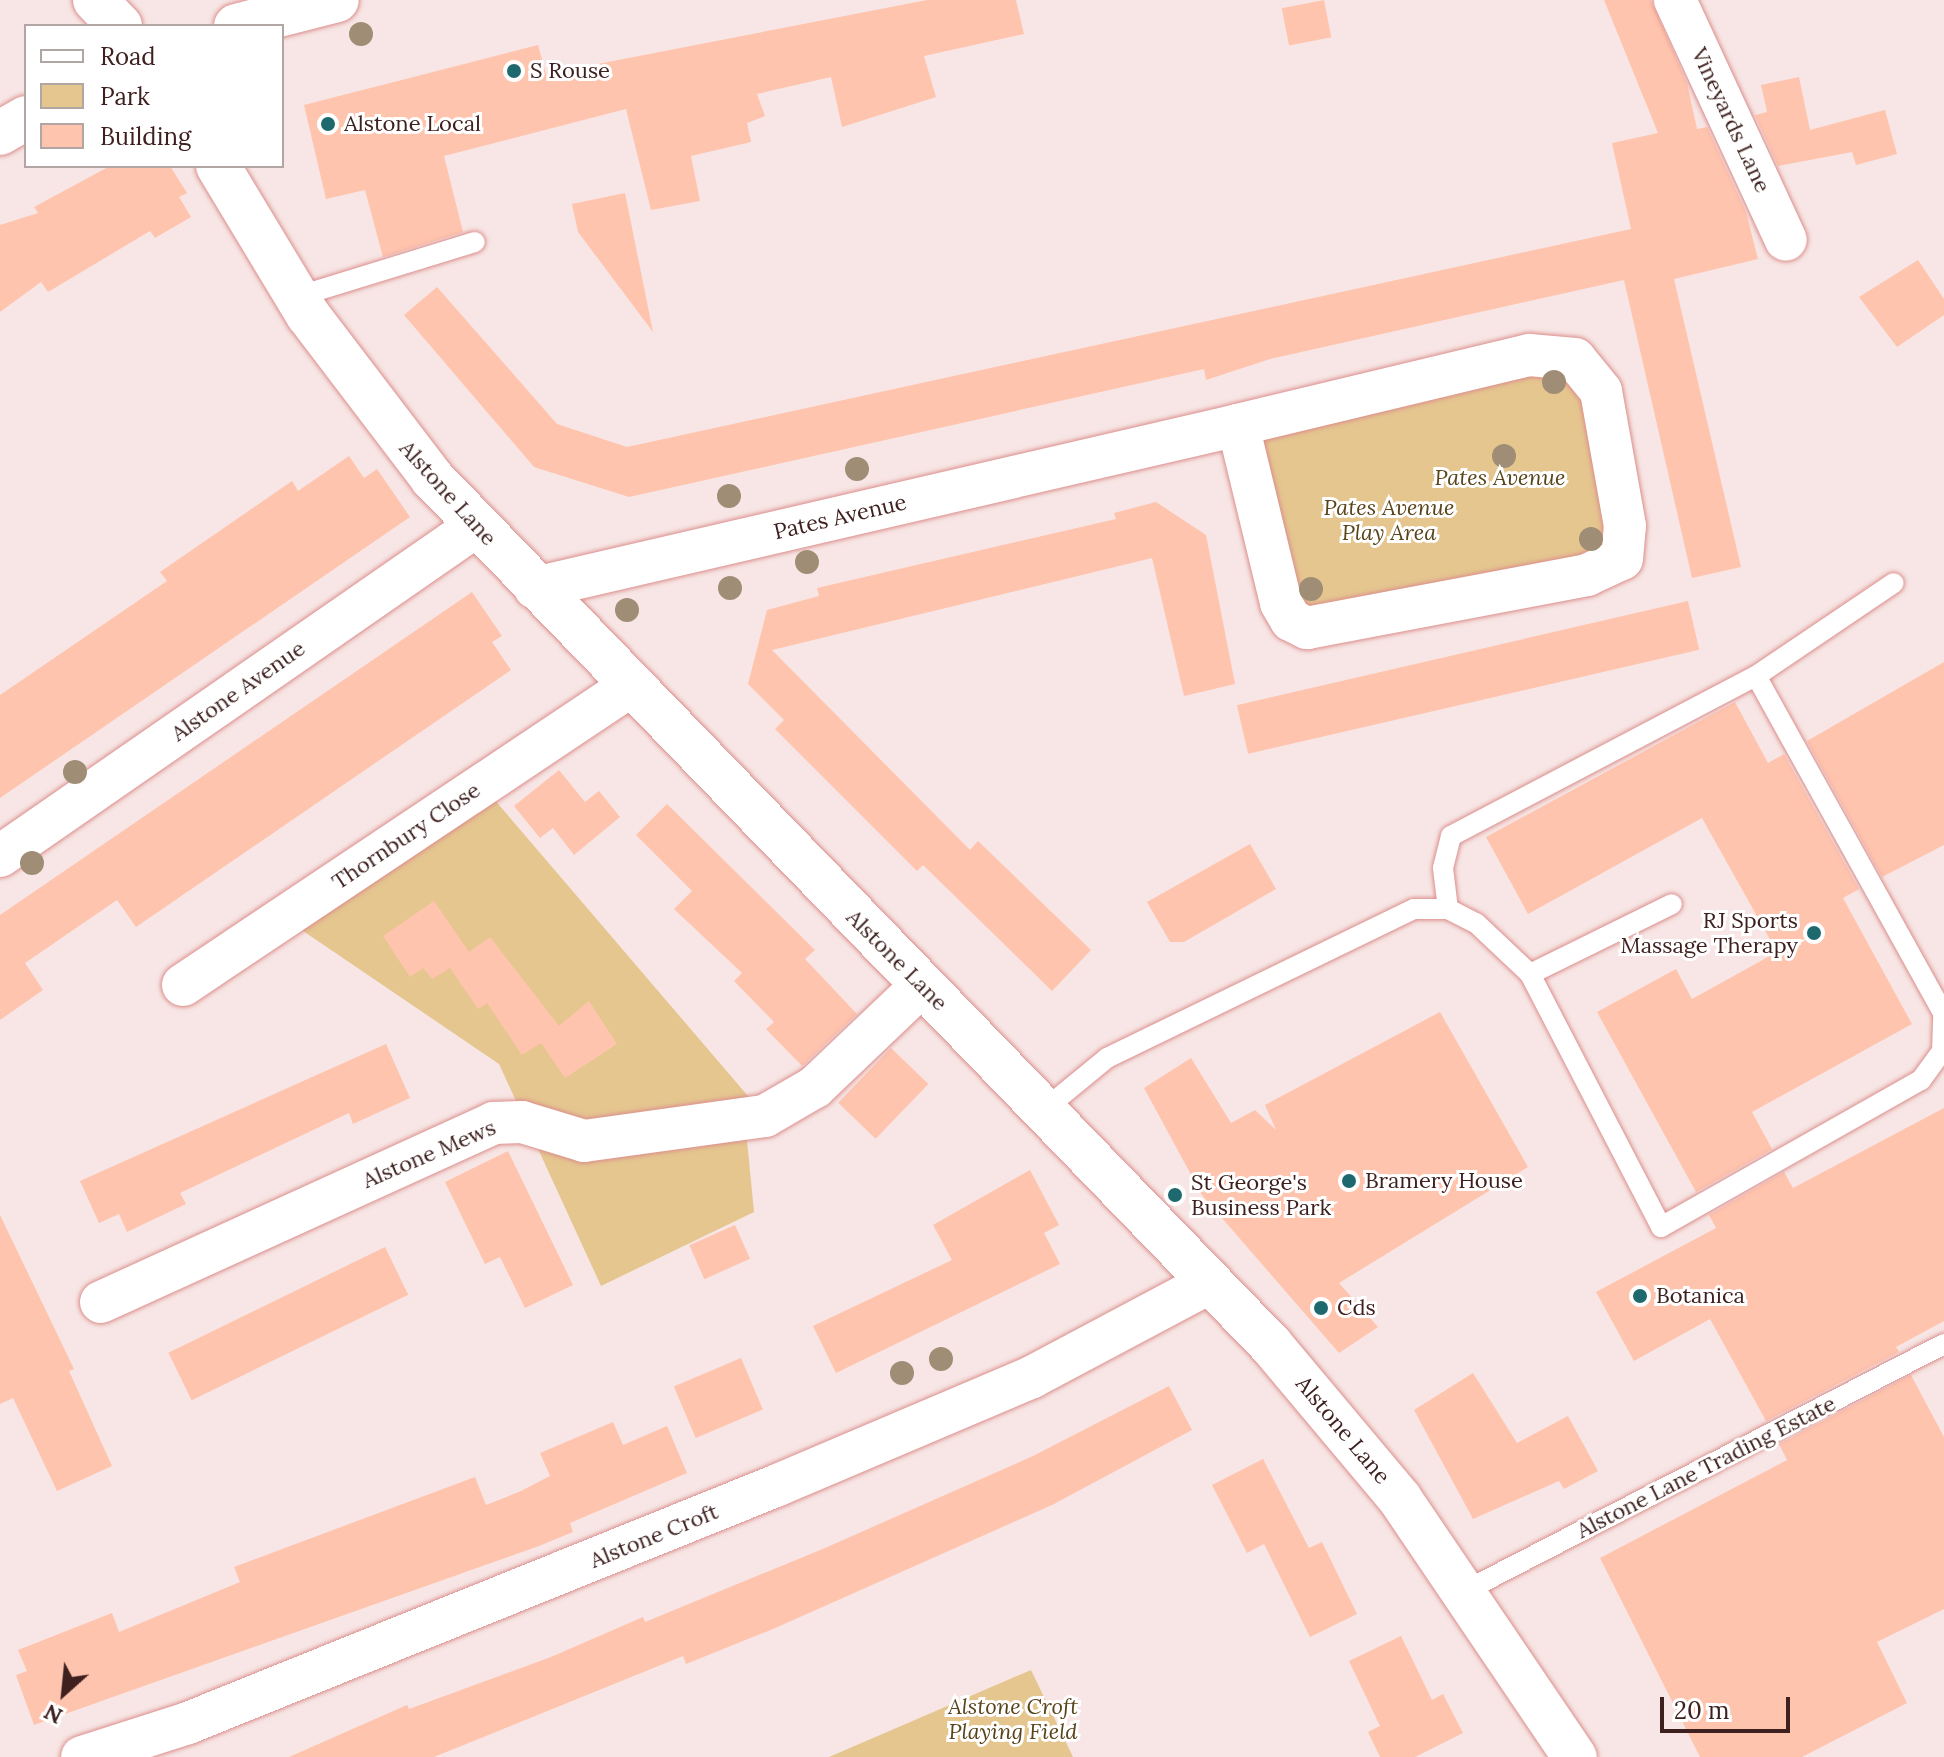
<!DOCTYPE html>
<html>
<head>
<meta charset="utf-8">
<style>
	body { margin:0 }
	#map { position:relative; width:1944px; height:1757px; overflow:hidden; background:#f7e6e5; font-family:Lora,serif }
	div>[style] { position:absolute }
	.green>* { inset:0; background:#e5c68f }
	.building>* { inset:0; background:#ffc4ae; transform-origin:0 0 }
	.roads { filter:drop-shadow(0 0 2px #db8f8c) drop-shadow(0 0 2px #db8f8c) }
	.lane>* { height:20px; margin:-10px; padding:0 10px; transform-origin:10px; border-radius:10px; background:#fff }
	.street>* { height:42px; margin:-21px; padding:0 21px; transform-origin:21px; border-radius:21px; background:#fff }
	.secondary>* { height:44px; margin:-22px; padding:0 22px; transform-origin:22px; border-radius:22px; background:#fff }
	.trees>* { width:24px; height:24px; margin:-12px; border-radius:50%; background:#a08d75 }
	.dots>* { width:22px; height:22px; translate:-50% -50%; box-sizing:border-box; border:4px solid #fff; border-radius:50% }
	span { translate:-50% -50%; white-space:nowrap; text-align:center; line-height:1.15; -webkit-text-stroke:6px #fff; paint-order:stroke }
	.poi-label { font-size:22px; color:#3e201f }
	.left { translate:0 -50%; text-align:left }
	.right { translate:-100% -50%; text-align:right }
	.street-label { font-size:22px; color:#3e201f }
	.park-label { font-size:22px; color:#59441a; font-style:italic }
	.legend { position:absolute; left:24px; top:24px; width:260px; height:144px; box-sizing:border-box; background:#fff; border:2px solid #b2a6a5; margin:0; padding:10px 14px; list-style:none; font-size:24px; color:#3e201f }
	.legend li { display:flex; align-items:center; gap:16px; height:40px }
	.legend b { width:40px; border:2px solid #b2a6a5 }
	.north { position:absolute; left:24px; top:1653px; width:80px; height:80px; -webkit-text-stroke:6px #fff; paint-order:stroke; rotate:207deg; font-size:22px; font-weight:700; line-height:32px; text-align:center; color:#3e201f }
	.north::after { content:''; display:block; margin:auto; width:28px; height:36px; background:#3e201f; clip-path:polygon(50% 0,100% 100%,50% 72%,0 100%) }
	.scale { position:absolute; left:1660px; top:1697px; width:130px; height:36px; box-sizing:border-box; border:4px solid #3e201f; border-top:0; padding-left:10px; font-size:24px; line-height:28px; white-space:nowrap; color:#3e201f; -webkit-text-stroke:6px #fff; paint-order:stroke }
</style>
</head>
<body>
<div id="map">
	<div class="green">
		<div style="clip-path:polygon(1575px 359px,1627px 545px,1307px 628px,1238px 425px)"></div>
		<div style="clip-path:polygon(482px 785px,765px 1116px,745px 1120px,754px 1212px,601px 1286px,499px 1064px,284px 918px)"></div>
		<div style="clip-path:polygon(1031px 1670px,1073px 1757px,829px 1757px)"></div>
	</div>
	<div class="building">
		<div style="clip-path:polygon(927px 0,1016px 0,1024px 34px,924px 56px,936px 97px,842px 127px,831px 77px,757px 94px,765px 116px,747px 123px,751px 142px,691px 156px,700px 201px,651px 210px,626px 109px,444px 156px,463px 232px,383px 257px,365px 190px,326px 199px,304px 105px,538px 45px,546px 74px)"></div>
		<div style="left:1324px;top:0;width:38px;height:43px;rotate:79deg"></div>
		<div style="clip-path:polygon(1604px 0,1651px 0,1687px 83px,1697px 129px,1707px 127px,1746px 212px,1758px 259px,1674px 279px,1741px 567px,1692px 578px,1624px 280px,1270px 359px,1206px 380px,1204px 369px,629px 497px,534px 467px,404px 315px,437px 287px,557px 424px,627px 447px,1631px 229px,1612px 143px,1658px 133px)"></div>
		<div style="clip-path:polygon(1799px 77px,1810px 130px,1885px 110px,1897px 154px,1856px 165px,1852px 152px,1778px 166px,1755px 115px,1767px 112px,1761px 85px)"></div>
		<div style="clip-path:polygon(110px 166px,170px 166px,187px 193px,179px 197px,191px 217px,155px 238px,150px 231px,48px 292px,41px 282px,0 312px,0 225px,38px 213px,34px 207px)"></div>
		<div style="clip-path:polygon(625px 193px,653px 332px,578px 232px,572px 204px)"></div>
		<div style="clip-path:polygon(1918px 260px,1944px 299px,1944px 315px,1897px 347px,1859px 297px)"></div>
		<div style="clip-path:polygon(349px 456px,364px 478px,377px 469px,410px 517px,0 798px,0 695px,167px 581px,160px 572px,292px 481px,298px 491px)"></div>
		<div style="clip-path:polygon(1156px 502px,1206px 535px,1235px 684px,1184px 696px,1152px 558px,772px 650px,970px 850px,978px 841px,1091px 950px,1052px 991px,923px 865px,917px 871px,775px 729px,784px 720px,748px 684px,767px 610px,819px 596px,817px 588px,1116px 519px,1114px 513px)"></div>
		<div style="clip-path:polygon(472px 592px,502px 636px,492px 642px,511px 670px,136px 927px,117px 900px,25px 963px,43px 990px,0 1020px,0 915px)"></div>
		<div style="left:1688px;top:601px;width:50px;height:463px;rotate:77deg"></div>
		<div style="clip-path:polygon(1944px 662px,1944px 845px,1882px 877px,1807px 741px)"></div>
		<div style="clip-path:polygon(1735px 702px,1768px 763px,1784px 754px,1859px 889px,1843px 898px,1912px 1024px,1752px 1112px,1772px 1149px,1696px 1192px,1597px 1012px,1676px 969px,1692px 999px,1777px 952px,1702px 818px,1528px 914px,1486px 837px)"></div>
		<div style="clip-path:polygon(559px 770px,585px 802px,599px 791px,620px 817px,574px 855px,553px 828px,540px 838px,514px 806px)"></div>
		<div style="clip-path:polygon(667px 804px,815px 950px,805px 959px,857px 1014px,802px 1066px,766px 1029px,774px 1022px,734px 981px,742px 973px,674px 909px,692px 891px,636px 835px)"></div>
		<div style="clip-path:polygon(1250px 844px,1276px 889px,1184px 942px,1170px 942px,1147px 902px)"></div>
		<div style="clip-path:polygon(434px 901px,469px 952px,490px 937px,559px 1026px,589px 1001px,617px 1044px,565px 1078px,541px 1043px,522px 1055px,487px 1003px,478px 1009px,450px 968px,432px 979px,423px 968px,410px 977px,383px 936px)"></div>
		<div style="clip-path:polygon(1440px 1012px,1528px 1167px,1339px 1283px,1378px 1327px,1339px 1353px,1202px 1195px,1144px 1088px,1191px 1058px,1231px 1123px,1255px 1110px,1276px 1130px,1265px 1105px)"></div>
		<div style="clip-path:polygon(386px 1044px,410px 1098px,353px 1124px,349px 1113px,180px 1193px,186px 1204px,127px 1232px,119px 1214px,99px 1223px,80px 1181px)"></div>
		<div style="left:891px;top:1048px;width:52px;height:76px;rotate:44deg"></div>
		<div style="clip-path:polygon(1944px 1108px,1944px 1321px,1896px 1347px,1899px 1352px,1766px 1421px,1710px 1319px,1634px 1361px,1596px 1292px,1716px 1228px,1709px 1215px,1784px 1172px,1793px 1188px)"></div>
		<div style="clip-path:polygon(508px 1151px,573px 1285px,525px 1308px,500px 1257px,485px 1264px,445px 1182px)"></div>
		<div style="clip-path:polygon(1030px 1170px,1059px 1225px,1044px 1233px,1060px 1264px,836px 1373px,813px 1326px,952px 1260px,933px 1225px)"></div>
		<div style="clip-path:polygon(0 1215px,74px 1369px,69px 1371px,112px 1466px,57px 1491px,13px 1398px,0 1404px)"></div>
		<div style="left:735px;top:1225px;width:37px;height:50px;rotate:66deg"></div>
		<div style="left:385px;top:1247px;width:53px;height:241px;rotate:64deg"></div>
		<div style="left:741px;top:1358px;width:56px;height:73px;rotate:67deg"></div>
		<div style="clip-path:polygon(1473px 1373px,1517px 1443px,1568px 1416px,1598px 1471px,1564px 1489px,1559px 1481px,1473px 1519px,1414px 1410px)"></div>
		<div style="clip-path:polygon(1911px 1375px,1944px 1437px,1944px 1609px,1877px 1642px,1907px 1703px,1802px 1757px,1700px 1757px,1600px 1558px,1787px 1460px,1779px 1444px)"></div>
		<div style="clip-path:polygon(1169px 1386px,1192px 1430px,1052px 1505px,773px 1629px,686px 1664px,683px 1656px,434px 1757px,289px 1757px,407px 1705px,409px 1709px,551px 1657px,643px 1617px,645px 1622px,825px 1548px,1033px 1456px)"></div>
		<div style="clip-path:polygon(613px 1422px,623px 1445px,667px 1426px,687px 1473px,570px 1523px,573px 1532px,539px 1546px,34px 1725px,16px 1675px,27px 1671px,18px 1650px,112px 1613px,119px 1632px,240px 1582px,234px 1567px,475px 1477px,486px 1505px,521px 1491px,550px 1476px,540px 1453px)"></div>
		<div style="clip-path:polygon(1263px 1459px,1309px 1548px,1322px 1542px,1357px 1614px,1310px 1637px,1264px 1544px,1247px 1553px,1212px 1485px)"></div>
		<div style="clip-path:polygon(1401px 1636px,1432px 1700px,1443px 1694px,1463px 1733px,1415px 1757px,1380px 1757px,1368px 1732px,1380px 1726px,1349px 1661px)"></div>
	</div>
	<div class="roads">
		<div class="lane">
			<div style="left:296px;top:297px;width:187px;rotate:-17.1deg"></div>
			<div style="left:1448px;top:909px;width:41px;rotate:-97deg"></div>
			<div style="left:1443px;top:868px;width:33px;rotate:-76deg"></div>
			<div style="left:1451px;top:836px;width:344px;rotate:-27.7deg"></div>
			<div style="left:1756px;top:676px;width:166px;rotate:-34deg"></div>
			<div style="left:1530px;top:974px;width:158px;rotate:-26.2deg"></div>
			<div style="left:1045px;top:1109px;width:80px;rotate:-39.4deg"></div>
			<div style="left:1107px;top:1058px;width:341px;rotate:-25.9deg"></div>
			<div style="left:1414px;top:909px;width:34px"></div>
			<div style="left:1448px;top:909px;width:31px;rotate:27deg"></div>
			<div style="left:1476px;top:923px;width:74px;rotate:43.4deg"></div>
			<div style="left:1530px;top:974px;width:285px;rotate:62.6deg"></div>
			<div style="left:1661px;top:1227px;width:299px;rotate:-29.5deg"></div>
			<div style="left:1921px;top:1080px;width:36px;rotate:-54deg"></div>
			<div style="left:1942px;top:1051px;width:38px;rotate:-88deg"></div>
			<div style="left:1943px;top:1013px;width:385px;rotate:-119deg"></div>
			<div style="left:1467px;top:1590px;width:537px;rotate:-27.28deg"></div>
		</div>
		<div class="street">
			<div style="left:1675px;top:0;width:264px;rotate:65.2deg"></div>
			<div style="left:535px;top:588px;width:722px;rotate:-13.05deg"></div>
			<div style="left:1238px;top:425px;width:183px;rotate:76.4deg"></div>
			<div style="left:1281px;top:603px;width:20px;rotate:60deg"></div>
			<div style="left:1291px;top:620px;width:18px;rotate:27deg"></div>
			<div style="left:1307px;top:628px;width:285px;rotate:-10.7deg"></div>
			<div style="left:1587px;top:575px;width:38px;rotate:-25deg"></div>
			<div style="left:1622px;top:559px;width:33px;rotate:-85deg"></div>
			<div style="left:1625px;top:526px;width:137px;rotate:-100.1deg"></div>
			<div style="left:1601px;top:391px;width:41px;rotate:-129.1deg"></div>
			<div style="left:1575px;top:359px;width:46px;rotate:-175deg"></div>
			<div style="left:1529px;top:355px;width:299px;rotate:166.5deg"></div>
			<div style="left:0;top:856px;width:578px;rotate:-34.71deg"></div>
			<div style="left:183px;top:985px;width:536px;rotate:-33.75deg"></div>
			<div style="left:101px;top:1302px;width:431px;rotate:-24.5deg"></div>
			<div style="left:493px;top:1123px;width:29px;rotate:-2deg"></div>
			<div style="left:522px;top:1122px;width:65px;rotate:17deg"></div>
			<div style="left:584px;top:1141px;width:183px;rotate:-7.9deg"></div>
			<div style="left:765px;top:1116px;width:58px;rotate:-30.1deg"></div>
			<div style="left:815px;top:1087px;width:146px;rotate:-43.6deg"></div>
			<div style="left:82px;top:1757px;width:111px;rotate:-17.8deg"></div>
			<div style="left:188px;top:1723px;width:636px;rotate:-21.97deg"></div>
			<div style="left:778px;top:1485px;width:276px;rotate:-23deg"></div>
			<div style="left:1032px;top:1377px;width:203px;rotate:-28deg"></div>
		</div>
		<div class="secondary">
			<div style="left:95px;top:0;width:36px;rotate:46deg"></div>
			<div style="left:236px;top:26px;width:104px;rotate:-14.4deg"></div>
			<div style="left:0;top:133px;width:30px;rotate:-30deg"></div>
			<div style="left:218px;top:166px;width:174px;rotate:58.9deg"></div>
			<div style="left:308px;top:315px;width:205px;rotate:52.7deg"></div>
			<div style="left:432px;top:478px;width:1206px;rotate:45.94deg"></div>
			<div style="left:1271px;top:1345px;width:201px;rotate:50deg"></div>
			<div style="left:1400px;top:1499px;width:312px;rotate:55.9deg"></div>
		</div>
	</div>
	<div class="trees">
		<div style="left:361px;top:34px"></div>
		<div style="left:1554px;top:382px"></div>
		<div style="left:1504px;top:456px"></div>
		<div style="left:857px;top:469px"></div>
		<div style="left:729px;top:496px"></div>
		<div style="left:1591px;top:539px"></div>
		<div style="left:807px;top:562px"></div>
		<div style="left:730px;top:588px"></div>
		<div style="left:1311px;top:589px"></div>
		<div style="left:627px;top:610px"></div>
		<div style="left:75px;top:772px"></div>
		<div style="left:32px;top:863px"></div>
		<div style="left:941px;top:1359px"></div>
		<div style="left:902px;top:1373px"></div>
	</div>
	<div class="dots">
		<div style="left:514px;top:71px;background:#1d696e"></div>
		<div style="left:328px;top:124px;background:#1d696e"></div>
		<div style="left:1814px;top:933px;background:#1d696e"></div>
		<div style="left:1349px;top:1181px;background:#1d696e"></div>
		<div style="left:1175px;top:1195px;background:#1d696e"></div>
		<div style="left:1640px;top:1296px;background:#1d696e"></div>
		<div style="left:1321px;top:1308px;background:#1d696e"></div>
	</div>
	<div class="poi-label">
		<span class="left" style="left:530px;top:71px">S Rouse</span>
		<span class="left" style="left:344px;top:124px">Alstone Local</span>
		<span class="right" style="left:1798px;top:933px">RJ Sports<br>Massage Therapy</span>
		<span class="left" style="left:1365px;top:1181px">Bramery House</span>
		<span class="left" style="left:1191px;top:1195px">St George's<br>Business Park</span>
		<span class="left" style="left:1656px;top:1296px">Botanica</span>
		<span class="left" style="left:1337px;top:1308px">Cds</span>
	</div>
	<div class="street-label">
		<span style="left:1731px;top:120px;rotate:65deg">Vineyards Lane</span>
		<span style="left:448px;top:493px;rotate:48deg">Alstone Lane</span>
		<span style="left:840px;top:517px;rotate:-13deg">Pates Avenue</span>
		<span style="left:238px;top:691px;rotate:-35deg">Alstone Avenue</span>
		<span style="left:406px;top:836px;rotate:-34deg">Thornbury Close</span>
		<span style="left:897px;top:960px;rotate:45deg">Alstone Lane</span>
		<span style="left:429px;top:1154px;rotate:-23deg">Alstone Mews</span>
		<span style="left:1343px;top:1430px;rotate:50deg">Alstone Lane</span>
		<span style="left:1706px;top:1467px;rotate:-27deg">Alstone Lane Trading Estate</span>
		<span style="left:654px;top:1536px;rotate:-22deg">Alstone Croft</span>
	</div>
	<div class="park-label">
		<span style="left:1500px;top:478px">Pates Avenue</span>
		<span style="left:1389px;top:520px">Pates Avenue<br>Play Area</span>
		<span style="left:1013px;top:1719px">Alstone Croft<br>Playing Field</span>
	</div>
	<ul class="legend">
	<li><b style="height:10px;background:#fff"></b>Road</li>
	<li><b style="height:22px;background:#e5c68f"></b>Park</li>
	<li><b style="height:22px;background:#ffc4ae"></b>Building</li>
	</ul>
	<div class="north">N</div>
	<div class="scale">20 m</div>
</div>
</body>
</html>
